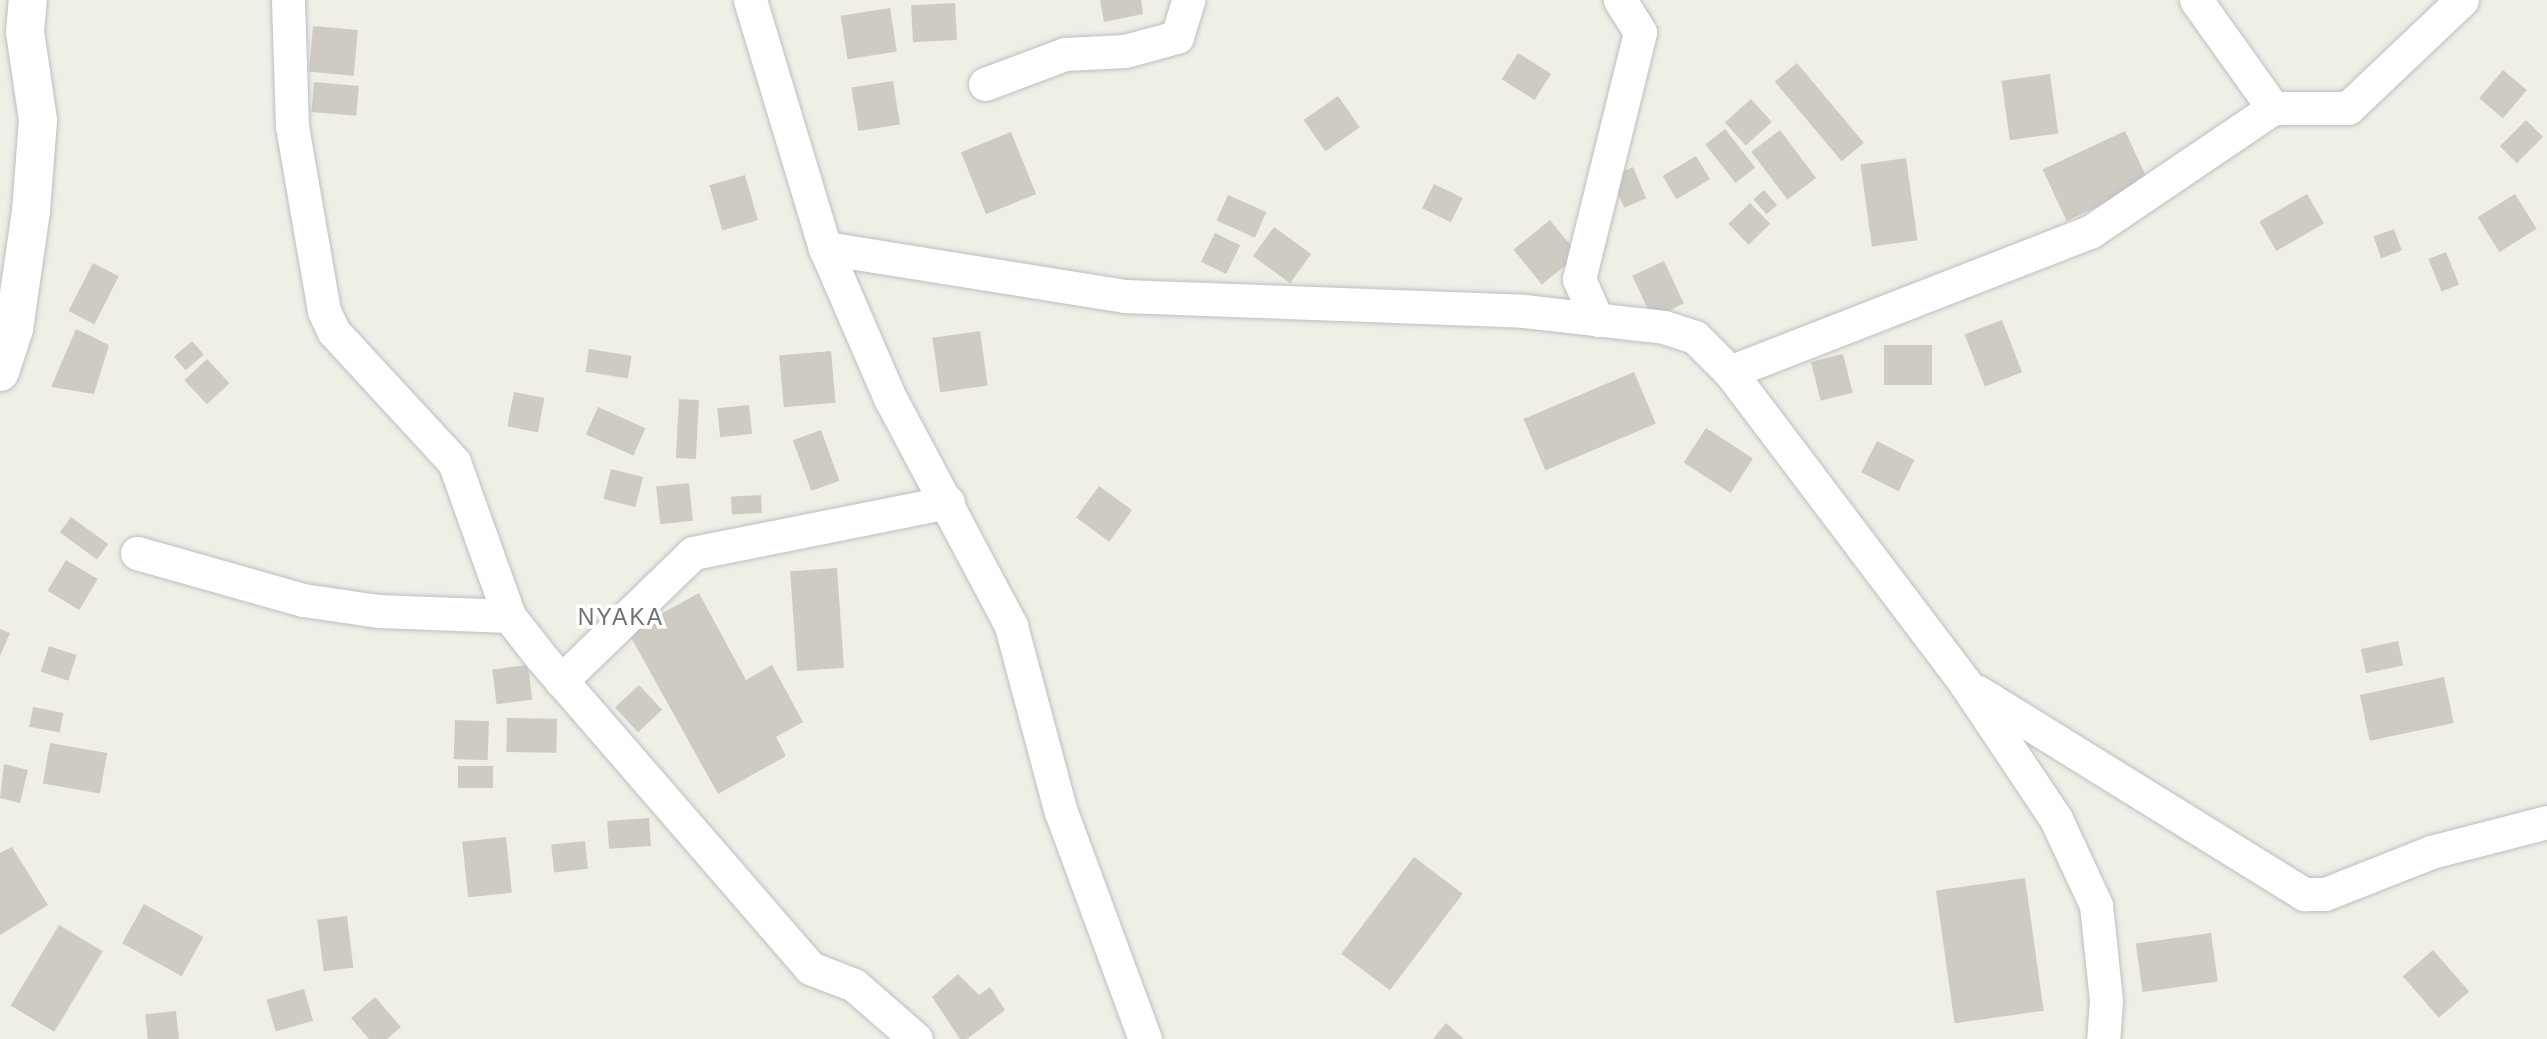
<!DOCTYPE html>
<html>
<head>
<meta charset="utf-8">
<style>
	body { margin:0 }
	#map { position:relative; width:2547px; height:1039px; overflow:hidden; background:#f0efe5; font-family:Arial,sans-serif }
	div>[style] { position:absolute }
	.building>* { inset:0; background:#cecbc3; transform-origin:0 0 }
	.roads { filter:drop-shadow(0 0 2px #bcbec5) drop-shadow(0 0 2px #bcbec5) }
	.street>* { height:33px; margin:-16.5px; padding:0 16.5px; transform-origin:16.5px; border-radius:16.5px; background:#fff }
	.secondary>* { height:38px; margin:-19px; padding:0 19px; transform-origin:19px; border-radius:19px; background:#fff }
	span { translate:-50% -50%; white-space:nowrap; text-align:center; line-height:1.15; -webkit-text-stroke:7px #fff; paint-order:stroke }
	.quarter-label { font-size:23px; color:#6d7279; letter-spacing:2px }
</style>
</head>
<body>
<div id="map">
	<div class="building">
		<div style="clip-path:polygon(1100px 0,1141px 0,1143px 14px,1104px 22px)"></div>
		<div style="left:955px;top:3px;width:37px;height:44px;rotate:87deg"></div>
		<div style="left:890px;top:8px;width:44px;height:50px;rotate:81deg"></div>
		<div style="left:313px;top:26px;width:45px;height:46px;rotate:5deg"></div>
		<div style="left:1518px;top:53px;width:39px;height:31px;rotate:32deg"></div>
		<div style="left:1797px;top:63px;width:104px;height:29px;rotate:50deg"></div>
		<div style="left:2503px;top:70px;width:31px;height:37px;rotate:40deg"></div>
		<div style="left:2050px;top:74px;width:60px;height:49px;rotate:82deg"></div>
		<div style="left:893px;top:81px;width:44px;height:42px;rotate:81deg"></div>
		<div style="left:314px;top:82px;width:45px;height:30px;rotate:5deg"></div>
		<div style="left:1338px;top:96px;width:38px;height:42px;rotate:55deg"></div>
		<div style="left:1751px;top:99px;width:31px;height:35px;rotate:48deg"></div>
		<div style="left:2526px;top:120px;width:24px;height:37px;rotate:45deg"></div>
		<div style="left:1725px;top:129px;width:49px;height:25px;rotate:52deg"></div>
		<div style="left:1780px;top:130px;width:60px;height:36px;rotate:53deg"></div>
		<div style="left:2125px;top:131px;width:57px;height:91px;rotate:65deg"></div>
		<div style="left:1011px;top:132px;width:67px;height:54px;rotate:68deg"></div>
		<div style="left:1696px;top:156px;width:27px;height:39px;rotate:59deg"></div>
		<div style="left:1906px;top:158px;width:83px;height:46px;rotate:82deg"></div>
		<div style="left:1633px;top:167px;width:34px;height:24px;rotate:67deg"></div>
		<div style="left:745px;top:175px;width:47px;height:37px;rotate:74deg"></div>
		<div style="left:1434px;top:184px;width:32px;height:27px;rotate:26deg"></div>
		<div style="left:1764px;top:190px;width:20px;height:14px;rotate:49deg"></div>
		<div style="left:2307px;top:194px;width:34px;height:55px;rotate:60deg"></div>
		<div style="left:2515px;top:194px;width:41px;height:44px;rotate:58deg"></div>
		<div style="left:1228px;top:195px;width:42px;height:28px;rotate:24deg"></div>
		<div style="left:1750px;top:203px;width:29px;height:30px;rotate:46deg"></div>
		<div style="left:1550px;top:220px;width:45px;height:47px;rotate:51deg"></div>
		<div style="left:1274px;top:227px;width:46px;height:36px;rotate:36deg"></div>
		<div style="left:2394px;top:229px;width:23px;height:22px;rotate:70deg"></div>
		<div style="left:1215px;top:233px;width:28px;height:32px;rotate:26deg"></div>
		<div style="left:2446px;top:252px;width:35px;height:19px;rotate:68deg"></div>
		<div style="left:1664px;top:261px;width:47px;height:35px;rotate:65deg"></div>
		<div style="left:93px;top:263px;width:29px;height:54px;rotate:27deg"></div>
		<div style="left:2002px;top:320px;width:56px;height:40px;rotate:69deg"></div>
		<div style="clip-path:polygon(76px 329px,109px 345px,94px 394px,51px 387px)"></div>
		<div style="left:980px;top:331px;width:55px;height:48px;rotate:82deg"></div>
		<div style="left:192px;top:341px;width:18px;height:24px;rotate:49deg"></div>
		<div style="left:1884px;top:345px;width:48px;height:40px"></div>
		<div style="left:589px;top:349px;width:43px;height:23px;rotate:9deg"></div>
		<div style="left:831px;top:351px;width:52px;height:52px;rotate:85deg"></div>
		<div style="left:1843px;top:354px;width:40px;height:33px;rotate:76deg"></div>
		<div style="left:207px;top:359px;width:33px;height:31px;rotate:47deg"></div>
		<div style="left:1634px;top:372px;width:56px;height:120px;rotate:67deg"></div>
		<div style="left:514px;top:392px;width:31px;height:35px;rotate:11deg"></div>
		<div style="left:679px;top:399px;width:20px;height:59px;rotate:3deg"></div>
		<div style="left:749px;top:405px;width:29px;height:32px;rotate:84deg"></div>
		<div style="left:598px;top:407px;width:52px;height:30px;rotate:24deg"></div>
		<div style="left:1706px;top:428px;width:56px;height:41px;rotate:33deg"></div>
		<div style="left:821px;top:430px;width:54px;height:30px;rotate:70deg"></div>
		<div style="left:1877px;top:441px;width:42px;height:35px;rotate:27deg"></div>
		<div style="left:611px;top:469px;width:33px;height:31px;rotate:14deg"></div>
		<div style="left:689px;top:483px;width:38px;height:33px;rotate:84deg"></div>
		<div style="left:1099px;top:486px;width:41px;height:39px;rotate:36deg"></div>
		<div style="left:761px;top:495px;width:18px;height:30px;rotate:87deg"></div>
		<div style="left:71px;top:517px;width:46px;height:19px;rotate:36deg"></div>
		<div style="left:66px;top:560px;width:37px;height:36px;rotate:31deg"></div>
		<div style="left:837px;top:568px;width:100px;height:47px;rotate:86deg"></div>
		<div style="clip-path:polygon(699px 593px,746px 680px,772px 665px,803px 722px,776px 737px,786px 756px,718px 794px,628px 632px)"></div>
		<div style="clip-path:polygon(0 629px,10px 633px,0 656px)"></div>
		<div style="left:2398px;top:641px;width:25px;height:38px;rotate:78deg"></div>
		<div style="left:49px;top:646px;width:29px;height:27px;rotate:18deg"></div>
		<div style="left:528px;top:665px;width:35px;height:36px;rotate:83deg"></div>
		<div style="left:2444px;top:677px;width:47px;height:86px;rotate:78deg"></div>
		<div style="left:639px;top:685px;width:34px;height:33px;rotate:47deg"></div>
		<div style="left:33px;top:707px;width:31px;height:20px;rotate:11deg"></div>
		<div style="left:507px;top:718px;width:50px;height:34px;rotate:1deg"></div>
		<div style="left:455px;top:720px;width:34px;height:39px;rotate:2deg"></div>
		<div style="left:50px;top:743px;width:58px;height:41px;rotate:10deg"></div>
		<div style="clip-path:polygon(4px 764px,28px 770px,20px 803px,0 798px)"></div>
		<div style="left:458px;top:766px;width:35px;height:22px"></div>
		<div style="left:649px;top:818px;width:28px;height:42px;rotate:86deg"></div>
		<div style="left:506px;top:837px;width:56px;height:44px;rotate:84deg"></div>
		<div style="left:585px;top:841px;width:28px;height:34px;rotate:84deg"></div>
		<div style="clip-path:polygon(12px 847px,48px 905px,0 935px,0 853px)"></div>
		<div style="left:1414px;top:857px;width:61px;height:121px;rotate:37deg"></div>
		<div style="left:2025px;top:878px;width:134px;height:90px;rotate:82deg"></div>
		<div style="left:144px;top:904px;width:68px;height:45px;rotate:29deg"></div>
		<div style="left:347px;top:916px;width:52px;height:30px;rotate:83deg"></div>
		<div style="left:59px;top:925px;width:51px;height:94px;rotate:31deg"></div>
		<div style="left:2211px;top:933px;width:49px;height:76px;rotate:82deg"></div>
		<div style="left:2433px;top:950px;width:55px;height:40px;rotate:49deg"></div>
		<div style="clip-path:polygon(958px 974px,979px 995px,990px 987px,1005px 1010px,967px 1039px,960px 1039px,932px 997px)"></div>
		<div style="left:304px;top:989px;width:33px;height:39px;rotate:74deg"></div>
		<div style="clip-path:polygon(375px 997px,401px 1027px,387px 1039px,369px 1039px,351px 1018px)"></div>
		<div style="left:176px;top:1011px;width:28px;height:31px;rotate:84deg"></div>
		<div style="clip-path:polygon(1446px 1023px,1464px 1039px,1433px 1039px)"></div>
	</div>
	<div class="roads">
		<div class="street">
			<div style="left:288px;top:0;width:126px;rotate:88.2deg"></div>
			<div style="left:292px;top:126px;width:188px;rotate:80.2deg"></div>
			<div style="left:324px;top:311px;width:23px;rotate:65deg"></div>
			<div style="left:334px;top:332px;width:177px;rotate:47.3deg"></div>
			<div style="left:454px;top:462px;width:164px;rotate:70.3deg"></div>
			<div style="left:509px;top:616px;width:52px;rotate:52deg"></div>
			<div style="left:541px;top:657px;width:411px;rotate:49.1deg"></div>
			<div style="left:810px;top:968px;width:47px;rotate:21.1deg"></div>
			<div style="left:854px;top:985px;width:82px;rotate:41.1deg"></div>
			<div style="left:750px;top:0;width:259px;rotate:73.2deg"></div>
			<div style="left:825px;top:248px;width:163px;rotate:66.6deg"></div>
			<div style="left:890px;top:398px;width:258px;rotate:62deg"></div>
			<div style="left:1011px;top:626px;width:193px;rotate:75deg"></div>
			<div style="left:1061px;top:812px;width:242px;rotate:69.7deg"></div>
			<div style="left:2196px;top:0;width:133px;rotate:54.5deg"></div>
			<div style="left:2273px;top:108px;width:75px"></div>
			<div style="left:2348px;top:108px;width:157px;rotate:-43.5deg"></div>
			<div style="left:985px;top:84px;width:85px;rotate:-20.6deg"></div>
			<div style="left:1065px;top:54px;width:60px;rotate:-2.9deg"></div>
			<div style="left:1125px;top:51px;width:54px;rotate:-15.1deg"></div>
			<div style="left:1177px;top:37px;width:39px;rotate:-73deg"></div>
			<div style="left:825px;top:248px;width:303px;rotate:9.1deg"></div>
			<div style="left:1124px;top:296px;width:400px;rotate:2.1deg"></div>
			<div style="left:1524px;top:311px;width:141px;rotate:6.5deg"></div>
			<div style="left:1664px;top:327px;width:33px;rotate:18deg"></div>
			<div style="left:1695px;top:337px;width:49px;rotate:45deg"></div>
			<div style="left:1730px;top:372px;width:390px;rotate:52.9deg"></div>
			<div style="left:1965px;top:683px;width:164px;rotate:56.2deg"></div>
			<div style="left:2056px;top:819px;width:95px;rotate:65.1deg"></div>
			<div style="left:2096px;top:905px;width:96px;rotate:84deg"></div>
			<div style="left:2106px;top:1000px;width:39px;rotate:94deg"></div>
			<div style="left:1597px;top:320px;width:45px;rotate:-113.7deg"></div>
			<div style="left:1579px;top:279px;width:254px;rotate:-76.1deg"></div>
			<div style="left:1640px;top:32px;width:38px;rotate:-122deg"></div>
			<div style="left:1730px;top:372px;width:386px;rotate:-21.3deg"></div>
			<div style="left:2090px;top:232px;width:221px;rotate:-34.1deg"></div>
			<div style="left:137px;top:553px;width:173px;rotate:15.8deg"></div>
			<div style="left:303px;top:600px;width:76px;rotate:8.3deg"></div>
			<div style="left:378px;top:611px;width:131px;rotate:2.2deg"></div>
			<div style="left:561px;top:681px;width:184px;rotate:-44.1deg"></div>
			<div style="left:693px;top:553px;width:260px;rotate:-11.3deg"></div>
			<div style="left:1978px;top:692px;width:384px;rotate:31.8deg"></div>
			<div style="left:2304px;top:894px;width:21px"></div>
			<div style="left:2325px;top:894px;width:114px;rotate:-21.6deg"></div>
			<div style="left:2431px;top:852px;width:120px;rotate:-14.5deg"></div>
		</div>
		<div class="secondary">
			<div style="left:0;top:372px;width:45px;rotate:-72deg"></div>
			<div style="left:14px;top:329px;width:119px;rotate:-81.8deg"></div>
			<div style="left:31px;top:211px;width:91px;rotate:-85.6deg"></div>
			<div style="left:38px;top:120px;width:89px;rotate:-98.4deg"></div>
			<div style="left:25px;top:32px;width:32px;rotate:-85deg"></div>
		</div>
	</div>
	<div class="quarter-label">
		<span style="left:621px;top:617px">NYAKA</span>
	</div>
</div>
</body>
</html>
